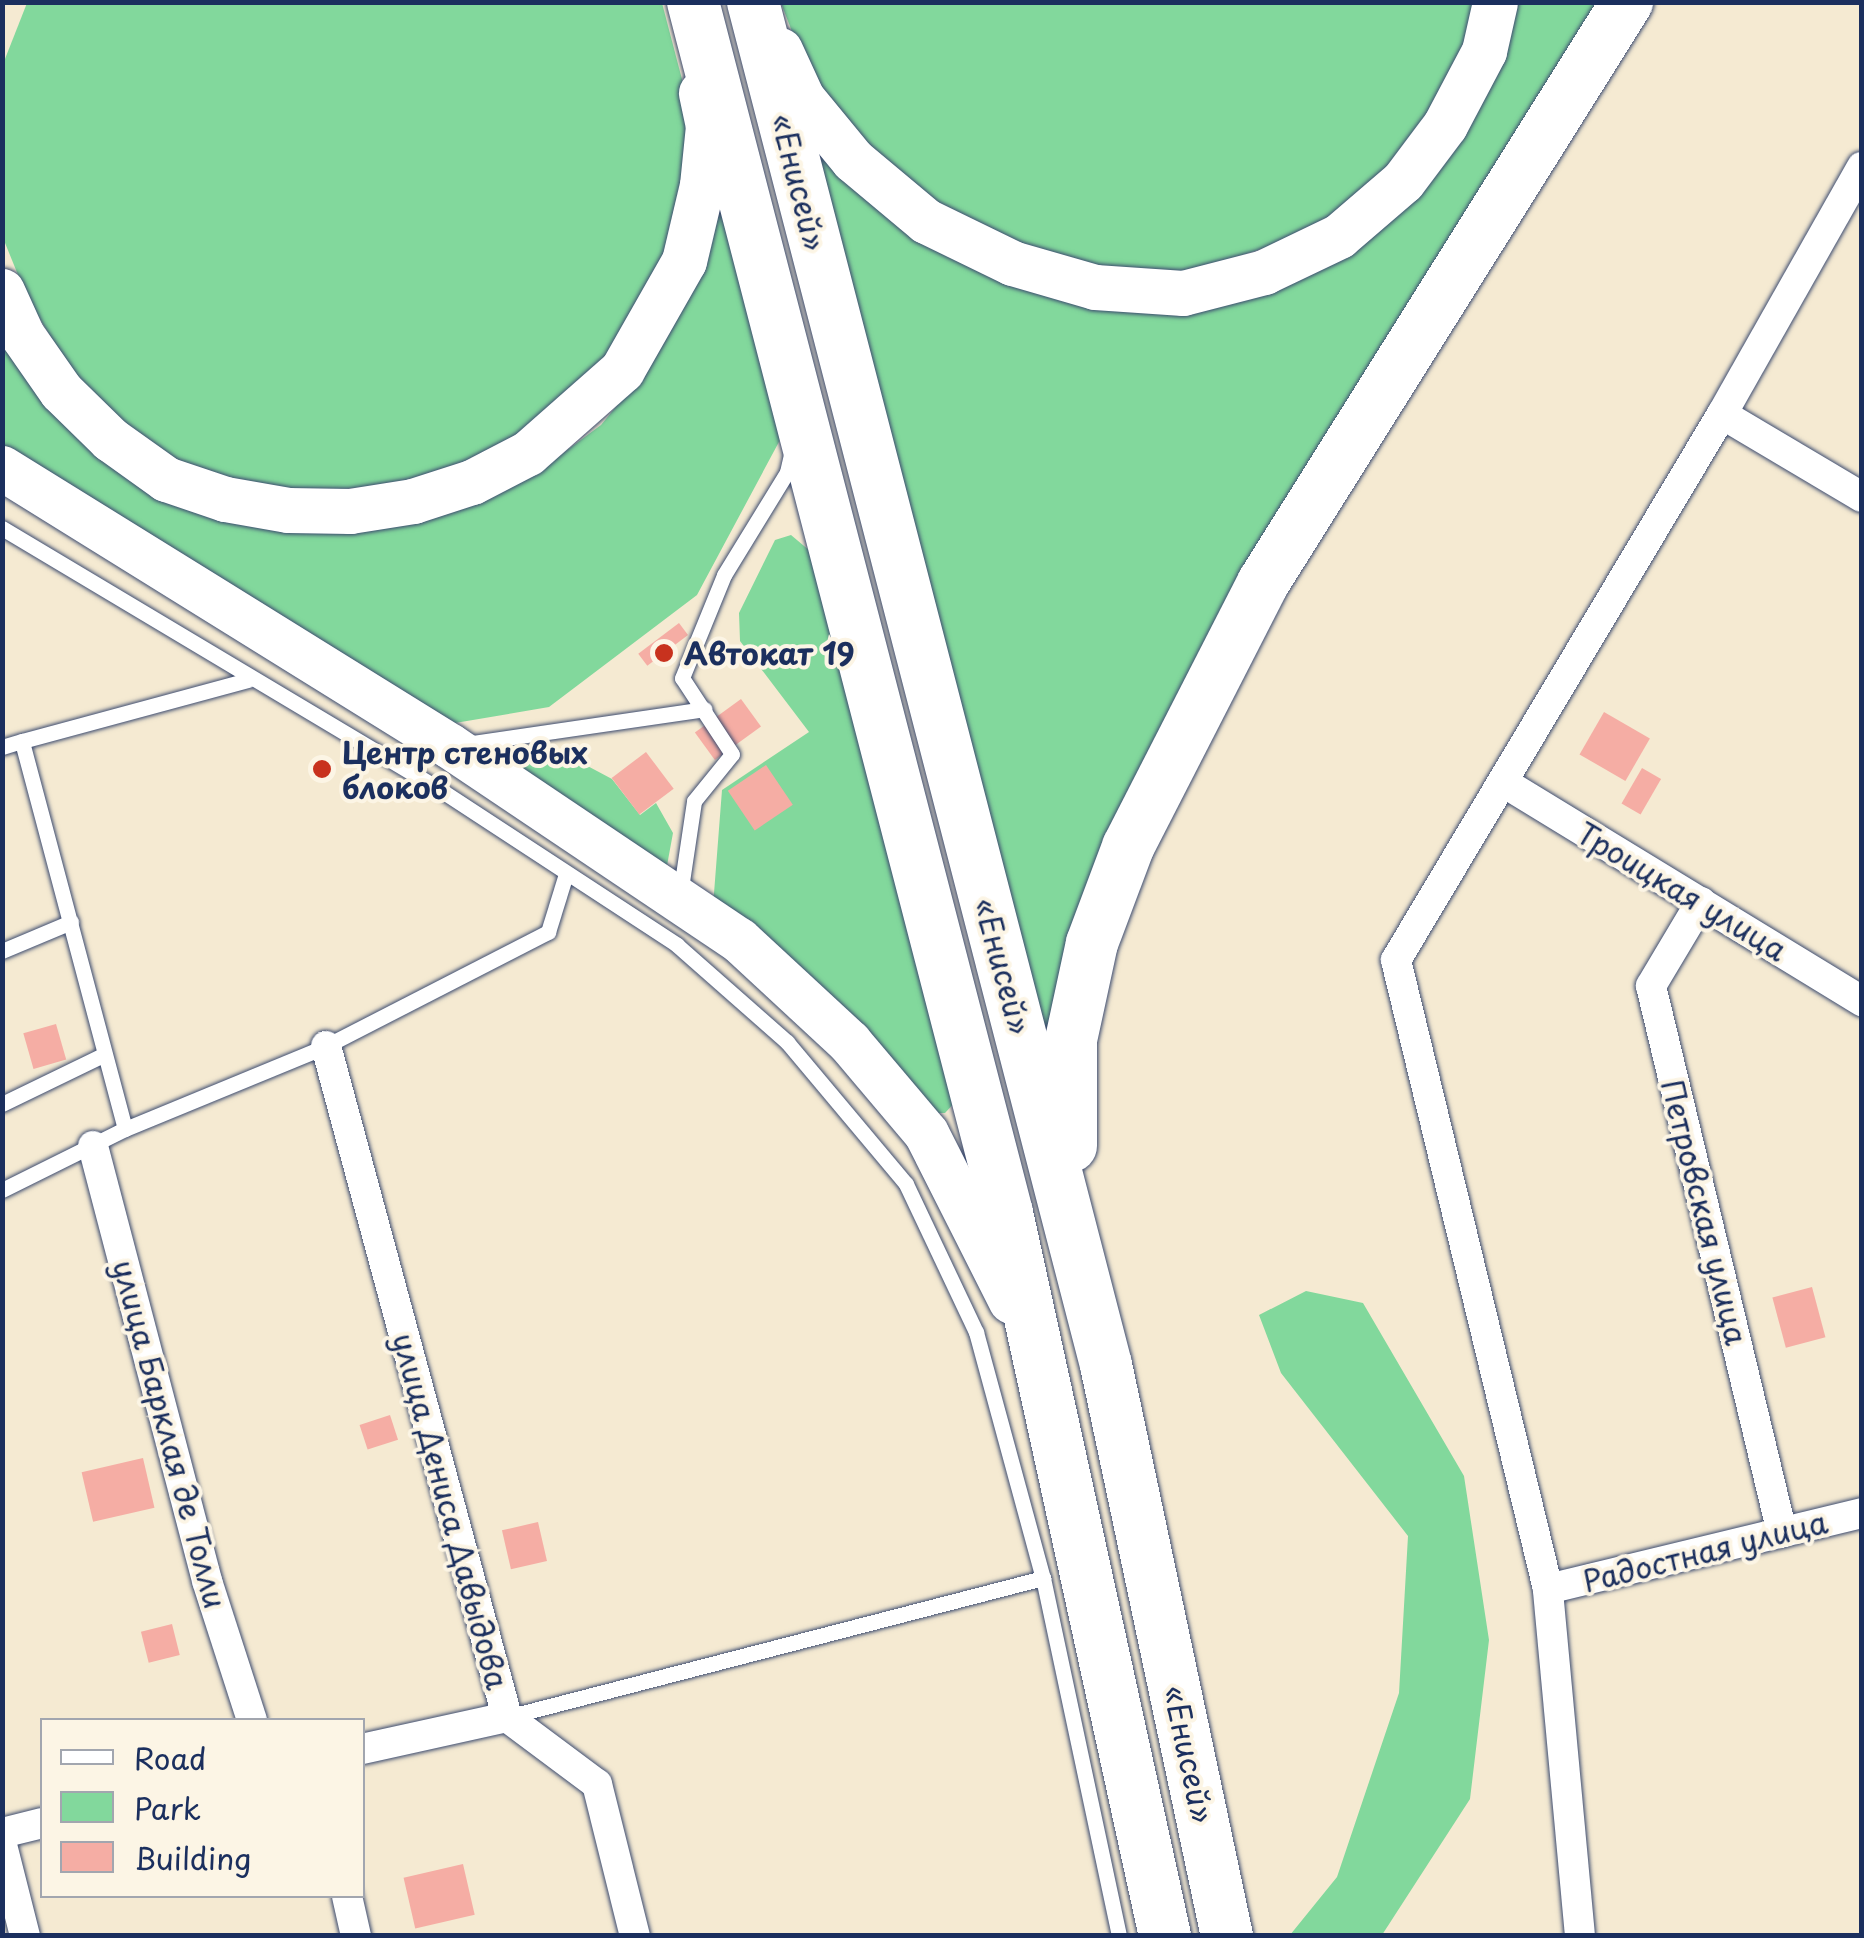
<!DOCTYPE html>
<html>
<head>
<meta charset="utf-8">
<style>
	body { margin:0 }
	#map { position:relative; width:1864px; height:1938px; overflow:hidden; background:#f5ead2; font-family:"Playpen Sans",sans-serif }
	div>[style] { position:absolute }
	.green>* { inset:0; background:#82d89c }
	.building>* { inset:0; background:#f5ada4; transform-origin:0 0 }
	.roads { filter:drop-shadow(0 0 2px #3c4b6f) drop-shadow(0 0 2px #3c4b6f) }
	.lane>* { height:15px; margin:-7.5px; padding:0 7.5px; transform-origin:7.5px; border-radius:7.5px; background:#fff }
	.street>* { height:30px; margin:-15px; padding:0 15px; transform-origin:15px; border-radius:15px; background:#fff }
	.primary>* { height:45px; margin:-22.5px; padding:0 22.5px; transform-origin:22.5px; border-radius:22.5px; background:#fff }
	.highway>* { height:52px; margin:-26px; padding:0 26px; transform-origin:26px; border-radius:26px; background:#fff }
	.dots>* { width:28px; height:28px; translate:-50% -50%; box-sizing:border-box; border:5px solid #fcf5e5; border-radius:50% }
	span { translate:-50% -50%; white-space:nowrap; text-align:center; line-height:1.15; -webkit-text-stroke:8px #fcf5e5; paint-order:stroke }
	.street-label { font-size:30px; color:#1b2f5e }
	.poi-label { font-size:30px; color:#1b2f5e; font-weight:700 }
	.left { translate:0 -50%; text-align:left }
	.frame { position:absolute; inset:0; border:5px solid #1b2f5e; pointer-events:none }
	.legend { position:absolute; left:40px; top:1718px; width:325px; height:180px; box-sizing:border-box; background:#fcf5e5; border:2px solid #a2a6af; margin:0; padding:12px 18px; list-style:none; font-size:30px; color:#1b2f5e }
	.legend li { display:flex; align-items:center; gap:20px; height:50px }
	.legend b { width:50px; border:2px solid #a2a6af }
</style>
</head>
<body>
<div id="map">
	<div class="green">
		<div style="clip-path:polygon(27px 3px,662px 3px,689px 106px,688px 181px,672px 240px,578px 410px,437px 480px,322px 491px,236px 484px,170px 458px,118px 424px,71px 371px,27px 297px,3px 238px,3px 64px)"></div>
		<div style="clip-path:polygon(781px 3px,1476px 3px,1466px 50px,1433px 119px,1335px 225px,1175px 277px,1098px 274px,1016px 249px,932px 200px,879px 161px,813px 86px)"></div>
		<div style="clip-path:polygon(1507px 3px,1615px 3px,1253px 580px,1043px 1081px,798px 111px,1092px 302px,1342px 254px)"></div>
		<div style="clip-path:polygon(717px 182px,780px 440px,697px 595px,549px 707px,455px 723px,3px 453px,2px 314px,230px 516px,532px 476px,601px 425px,651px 364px)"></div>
		<div style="clip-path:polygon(791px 535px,810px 551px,958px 1099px,945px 1113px,928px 1113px,713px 906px,722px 790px,809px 732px,740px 641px,739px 613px,775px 540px)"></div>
		<div style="clip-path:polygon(550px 746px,612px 779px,640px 815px,656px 803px,673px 833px,666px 871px,488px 761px)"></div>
		<div style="clip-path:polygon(1306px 1291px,1363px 1303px,1464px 1476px,1489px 1640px,1470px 1799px,1382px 1935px,1290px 1935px,1337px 1877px,1399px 1693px,1408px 1536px,1281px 1373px,1259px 1315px)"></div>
	</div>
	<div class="building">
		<div style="left:679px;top:623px;width:15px;height:51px;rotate:53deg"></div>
		<div style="left:741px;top:699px;width:34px;height:57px;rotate:54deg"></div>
		<div style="left:1604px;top:712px;width:53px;height:49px;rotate:30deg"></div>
		<div style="left:646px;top:752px;width:46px;height:43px;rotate:53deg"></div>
		<div style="left:766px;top:765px;width:48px;height:46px;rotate:56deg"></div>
		<div style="left:1642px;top:768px;width:22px;height:41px;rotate:30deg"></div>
		<div style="left:56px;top:1024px;width:37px;height:34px;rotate:74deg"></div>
		<div style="left:1812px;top:1287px;width:52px;height:41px;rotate:75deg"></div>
		<div style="left:390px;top:1415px;width:26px;height:32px;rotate:72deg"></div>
		<div style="left:143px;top:1458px;width:51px;height:63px;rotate:77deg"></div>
		<div style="left:538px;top:1522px;width:40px;height:37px;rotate:77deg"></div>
		<div style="left:172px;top:1624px;width:32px;height:32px;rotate:76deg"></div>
		<div style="left:463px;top:1864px;width:52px;height:61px;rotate:77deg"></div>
	</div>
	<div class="roads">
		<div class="lane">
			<div style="left:2px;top:528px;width:509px;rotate:30.85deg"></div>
			<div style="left:439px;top:789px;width:285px;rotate:33.2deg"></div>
			<div style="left:677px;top:945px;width:147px;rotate:41.4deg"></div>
			<div style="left:787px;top:1042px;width:185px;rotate:50deg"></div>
			<div style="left:906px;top:1184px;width:164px;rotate:64.7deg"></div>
			<div style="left:976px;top:1332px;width:255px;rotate:74.8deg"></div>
			<div style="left:1043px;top:1578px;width:366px;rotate:78deg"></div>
			<div style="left:465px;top:744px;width:242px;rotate:-8.3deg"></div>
			<div style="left:2px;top:747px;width:21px;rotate:-17deg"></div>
			<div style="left:680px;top:895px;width:95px;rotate:-81.5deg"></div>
			<div style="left:694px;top:801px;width:60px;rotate:-51deg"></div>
			<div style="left:732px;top:754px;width:91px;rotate:-123.3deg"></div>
			<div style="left:682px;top:678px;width:111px;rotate:-67.8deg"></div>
			<div style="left:724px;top:575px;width:121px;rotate:-58.5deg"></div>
			<div style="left:787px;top:472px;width:17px;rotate:-77deg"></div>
			<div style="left:2px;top:951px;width:75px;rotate:-22.8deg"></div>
			<div style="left:2px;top:1104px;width:114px;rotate:-25.9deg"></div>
			<div style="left:125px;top:1129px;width:401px;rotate:-104.9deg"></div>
			<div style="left:22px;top:741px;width:234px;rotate:-15.1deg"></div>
			<div style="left:2px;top:1190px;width:137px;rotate:-26.4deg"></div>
			<div style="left:125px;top:1129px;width:217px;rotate:-22.4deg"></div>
			<div style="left:326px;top:1046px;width:250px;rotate:-27.2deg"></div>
			<div style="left:548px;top:932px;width:61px;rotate:-72.8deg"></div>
			<div style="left:507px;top:1717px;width:554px;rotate:-14.54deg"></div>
		</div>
		<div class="street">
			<div style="left:1722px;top:414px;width:163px;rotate:30.7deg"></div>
			<div style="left:1503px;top:782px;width:421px;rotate:31.4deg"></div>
			<div style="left:1701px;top:902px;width:98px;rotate:120.8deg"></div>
			<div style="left:1651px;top:986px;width:562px;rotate:76.53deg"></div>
			<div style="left:326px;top:1046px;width:695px;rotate:74.9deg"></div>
			<div style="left:507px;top:1717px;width:112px;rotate:36.7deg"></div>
			<div style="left:597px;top:1784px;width:157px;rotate:76deg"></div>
			<div style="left:93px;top:1146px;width:450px;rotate:75.3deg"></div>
			<div style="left:207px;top:1581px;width:146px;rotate:72.1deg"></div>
			<div style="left:1548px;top:1589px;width:323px;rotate:-13.6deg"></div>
			<div style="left:362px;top:1749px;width:148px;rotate:-12.4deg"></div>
			<div style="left:2px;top:1833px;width:41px;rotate:-14deg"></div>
			<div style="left:2px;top:1845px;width:94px;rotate:75.8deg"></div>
			<div style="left:347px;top:1896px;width:41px;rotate:77.3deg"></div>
			<div style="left:1580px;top:1936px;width:348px;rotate:-95.3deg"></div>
			<div style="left:1548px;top:1589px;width:647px;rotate:-103.59deg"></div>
			<div style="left:1396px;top:960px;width:636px;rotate:-59.16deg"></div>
			<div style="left:1722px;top:414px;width:284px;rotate:-60.5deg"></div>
		</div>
		<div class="primary">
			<div style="left:780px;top:50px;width:53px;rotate:65.4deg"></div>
			<div style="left:802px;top:98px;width:80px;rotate:50.6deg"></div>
			<div style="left:853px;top:160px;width:95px;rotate:39.9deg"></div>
			<div style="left:926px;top:221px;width:96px;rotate:26deg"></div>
			<div style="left:1012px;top:263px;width:86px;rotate:16.1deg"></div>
			<div style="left:1095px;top:287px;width:88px;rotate:3.9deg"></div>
			<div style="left:1183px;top:293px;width:84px;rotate:-14.5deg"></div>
			<div style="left:1264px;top:272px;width:83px;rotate:-25.6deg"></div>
			<div style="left:1339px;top:236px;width:84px;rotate:-40.7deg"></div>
			<div style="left:1403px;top:181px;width:70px;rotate:-53.1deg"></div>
			<div style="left:1445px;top:125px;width:84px;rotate:-62.2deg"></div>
			<div style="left:1484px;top:51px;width:50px;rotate:-77.3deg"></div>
			<div style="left:2px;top:291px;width:48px;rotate:65.6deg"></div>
			<div style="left:22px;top:335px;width:68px;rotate:55.1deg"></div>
			<div style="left:61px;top:391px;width:69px;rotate:44.4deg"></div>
			<div style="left:110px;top:439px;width:69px;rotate:35.5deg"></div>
			<div style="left:166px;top:479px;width:62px;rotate:18.7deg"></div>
			<div style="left:225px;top:499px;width:64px;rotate:9.9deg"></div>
			<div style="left:288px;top:510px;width:62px;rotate:0.9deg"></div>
			<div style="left:350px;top:511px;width:64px;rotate:-9deg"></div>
			<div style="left:413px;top:501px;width:62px;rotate:-17.9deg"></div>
			<div style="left:472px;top:482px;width:63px;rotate:-27.4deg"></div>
			<div style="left:528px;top:453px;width:125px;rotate:-41.4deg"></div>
			<div style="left:622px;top:370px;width:125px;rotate:-60.4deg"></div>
			<div style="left:684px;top:261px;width:78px;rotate:-76.7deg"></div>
			<div style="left:702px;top:185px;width:59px;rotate:-84.2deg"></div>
			<div style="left:708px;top:126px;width:34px;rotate:-102deg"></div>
			<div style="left:2px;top:468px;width:527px;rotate:31.82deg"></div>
			<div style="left:450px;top:746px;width:348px;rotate:33.9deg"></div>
			<div style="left:739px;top:940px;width:150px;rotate:42.8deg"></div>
			<div style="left:849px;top:1042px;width:119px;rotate:49.8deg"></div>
			<div style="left:926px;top:1133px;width:188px;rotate:63.2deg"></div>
		</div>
		<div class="highway">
			<div style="left:693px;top:2px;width:1251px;rotate:75.46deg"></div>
			<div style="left:1007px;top:1213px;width:740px;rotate:77.67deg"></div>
			<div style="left:753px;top:2px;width:1408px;rotate:75.48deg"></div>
			<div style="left:1106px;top:1365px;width:584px;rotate:78.04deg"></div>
			<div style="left:1071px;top:1146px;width:106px;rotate:-90deg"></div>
			<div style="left:1071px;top:1040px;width:99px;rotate:-77.8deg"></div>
			<div style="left:1092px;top:943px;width:103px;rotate:-69.4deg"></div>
			<div style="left:1128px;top:847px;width:297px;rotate:-62.9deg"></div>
			<div style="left:1263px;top:583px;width:686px;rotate:-57.93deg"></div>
		</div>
	</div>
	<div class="dots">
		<div style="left:664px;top:653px;background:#c8321e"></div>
		<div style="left:322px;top:769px;background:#c8321e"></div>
	</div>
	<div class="street-label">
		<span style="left:799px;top:182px;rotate:76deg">«Енисей»</span>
		<span style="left:1682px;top:891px;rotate:31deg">Троицкая улица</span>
		<span style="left:1003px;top:966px;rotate:75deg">«Енисей»</span>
		<span style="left:1705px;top:1212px;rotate:76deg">Петровская улица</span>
		<span style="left:170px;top:1434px;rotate:75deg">улица Барклая де Толли</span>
		<span style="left:451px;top:1511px;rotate:75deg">улица Дениса Давыдова</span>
		<span style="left:1705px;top:1551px;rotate:-14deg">Радостная улица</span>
		<span style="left:1189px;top:1754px;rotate:78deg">«Енисей»</span>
	</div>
	<div class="poi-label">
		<span class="left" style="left:684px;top:653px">Автокат 19</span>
		<span class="left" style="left:342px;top:769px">Центр стеновых<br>блоков</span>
	</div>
	<div class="frame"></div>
	<ul class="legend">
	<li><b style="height:12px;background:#fff"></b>Road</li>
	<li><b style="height:28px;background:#82d89c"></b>Park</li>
	<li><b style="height:28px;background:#f5ada4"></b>Building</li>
	</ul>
</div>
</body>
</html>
